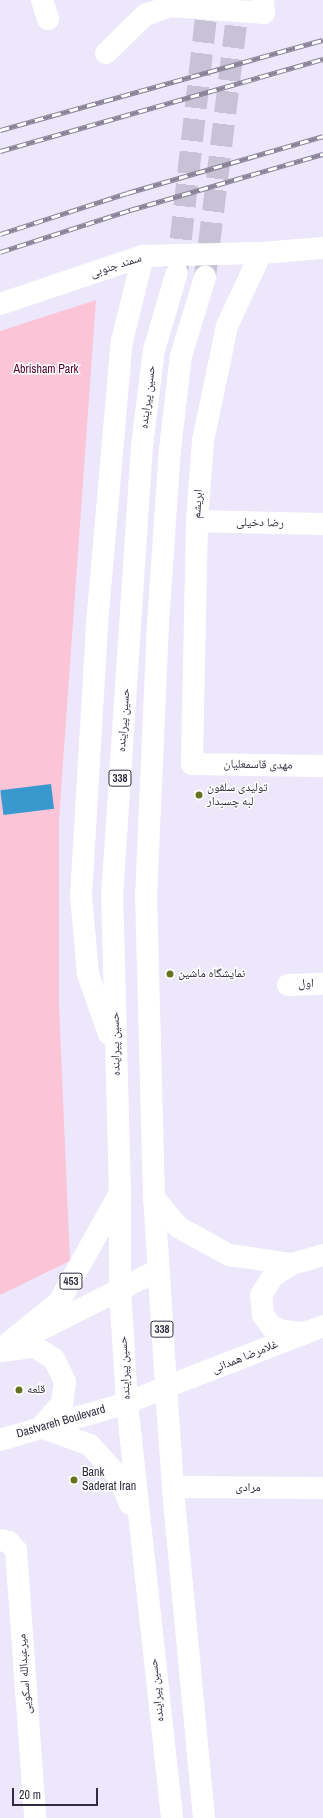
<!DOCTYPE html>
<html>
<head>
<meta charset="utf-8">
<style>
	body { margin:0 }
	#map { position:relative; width:323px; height:1818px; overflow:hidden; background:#ede7fc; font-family:"Archivo Narrow","Noto Naskh Arabic",sans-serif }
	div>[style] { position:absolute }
	.green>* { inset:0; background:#fcc5d7 }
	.water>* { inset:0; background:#3998ce; transform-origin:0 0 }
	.primary-tunnel>* { height:22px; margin-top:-11px; transform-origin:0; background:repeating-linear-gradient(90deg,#c7c2d6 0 22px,transparent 0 33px) }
	.street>* { height:22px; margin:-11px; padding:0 11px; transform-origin:11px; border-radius:11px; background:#fff }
	.secondary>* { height:22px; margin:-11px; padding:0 11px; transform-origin:11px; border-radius:11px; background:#fff }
	.primary>* { height:22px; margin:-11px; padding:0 11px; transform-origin:11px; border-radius:11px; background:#fff }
	.rail>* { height:4.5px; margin-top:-2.25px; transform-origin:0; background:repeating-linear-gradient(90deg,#fff 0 9px,#898397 0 18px); box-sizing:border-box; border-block:1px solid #898397 }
	.dots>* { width:11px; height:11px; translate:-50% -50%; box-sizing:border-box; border:2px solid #fff; border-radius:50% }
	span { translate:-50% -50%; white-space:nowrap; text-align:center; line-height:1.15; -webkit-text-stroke:3px #fff; paint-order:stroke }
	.shield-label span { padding:1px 3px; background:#fff; border:1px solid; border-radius:3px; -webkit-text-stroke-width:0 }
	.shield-label { font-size:11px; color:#312c3f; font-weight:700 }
	.street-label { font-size:12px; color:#312c3f }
	.park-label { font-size:12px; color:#55002c }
	.poi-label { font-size:12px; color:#312c3f }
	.left { translate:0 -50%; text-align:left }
	.scale { position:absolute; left:12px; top:1788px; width:86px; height:18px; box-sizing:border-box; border:2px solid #312c3f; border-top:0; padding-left:5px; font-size:12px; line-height:14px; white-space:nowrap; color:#312c3f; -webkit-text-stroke:3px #fff; paint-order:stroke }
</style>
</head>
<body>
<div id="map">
	<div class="green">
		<div style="clip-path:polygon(96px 300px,59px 820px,59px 1005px,70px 1261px,0 1295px,0 331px)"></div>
	</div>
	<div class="water">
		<div style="left:51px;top:784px;width:25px;height:51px;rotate:83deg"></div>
	</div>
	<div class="primary-tunnel">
		<div style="left:177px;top:272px;width:274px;rotate:-83.5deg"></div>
		<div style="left:205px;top:277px;width:279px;rotate:-83deg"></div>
	</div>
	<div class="street">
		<div style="left:42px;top:0;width:20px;rotate:72deg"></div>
		<div style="left:106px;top:53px;width:54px;rotate:-44.3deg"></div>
		<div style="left:145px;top:15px;width:28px;rotate:-19deg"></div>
		<div style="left:171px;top:6px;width:93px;rotate:4.3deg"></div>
		<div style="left:264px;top:13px;width:13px;rotate:-94deg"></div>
		<div style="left:0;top:304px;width:151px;rotate:-18.6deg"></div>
		<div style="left:143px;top:256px;width:118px;rotate:-1.5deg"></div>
		<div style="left:261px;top:253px;width:81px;rotate:115deg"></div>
		<div style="left:227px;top:326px;width:117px;rotate:101.8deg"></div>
		<div style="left:203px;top:441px;width:80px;rotate:94.3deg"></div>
		<div style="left:197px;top:521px;width:243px;rotate:91.2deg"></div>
		<div style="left:197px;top:521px;width:126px;rotate:1.4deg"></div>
		<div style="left:288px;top:985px;width:35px;rotate:-2deg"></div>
		<div style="left:173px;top:1487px;width:150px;rotate:0.4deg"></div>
		<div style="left:0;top:1540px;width:9px;rotate:13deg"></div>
		<div style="left:9px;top:1542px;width:11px;rotate:49deg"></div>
		<div style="left:16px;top:1550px;width:269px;rotate:85.9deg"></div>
	</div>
	<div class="secondary">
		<div style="left:261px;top:253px;width:62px;rotate:-4.6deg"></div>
		<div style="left:192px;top:764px;width:131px;rotate:0.9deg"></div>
		<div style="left:154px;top:1198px;width:38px;rotate:50deg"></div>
		<div style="left:178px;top:1227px;width:58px;rotate:28.8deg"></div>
		<div style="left:229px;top:1255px;width:64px;rotate:8.1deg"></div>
		<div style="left:292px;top:1264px;width:32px;rotate:-16deg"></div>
		<div style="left:292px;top:1264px;width:22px;rotate:148deg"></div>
		<div style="left:273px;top:1276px;width:22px;rotate:122deg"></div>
		<div style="left:261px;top:1295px;width:20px;rotate:84deg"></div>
		<div style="left:263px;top:1315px;width:14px;rotate:54deg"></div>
		<div style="left:271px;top:1326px;width:13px;rotate:23deg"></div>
		<div style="left:283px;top:1331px;width:21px;rotate:5deg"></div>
		<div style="left:127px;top:1403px;width:417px;rotate:83.8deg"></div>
		<div style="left:41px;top:1427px;width:52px;rotate:20.2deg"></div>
		<div style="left:90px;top:1445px;width:43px;rotate:47.8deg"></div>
		<div style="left:119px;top:1477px;width:29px;rotate:68deg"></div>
		<div style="left:204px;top:1818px;width:332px;rotate:-95.4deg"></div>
		<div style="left:173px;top:1487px;width:100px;rotate:-94deg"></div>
		<div style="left:166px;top:1387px;width:168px;rotate:-21.2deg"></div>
	</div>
	<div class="primary">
		<div style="left:109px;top:1034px;width:64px;rotate:-109.3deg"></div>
		<div style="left:88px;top:974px;width:78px;rotate:-95.1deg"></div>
		<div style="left:81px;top:896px;width:272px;rotate:-86.6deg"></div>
		<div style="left:97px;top:624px;width:284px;rotate:-85deg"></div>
		<div style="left:122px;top:341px;width:88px;rotate:-76.1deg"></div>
		<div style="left:38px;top:1331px;width:135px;rotate:-26.9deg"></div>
		<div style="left:0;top:1350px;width:76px;rotate:-39.1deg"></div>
		<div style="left:59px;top:1302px;width:123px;rotate:-60.7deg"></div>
		<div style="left:0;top:1351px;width:35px;rotate:-7deg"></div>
		<div style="left:35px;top:1347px;width:22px;rotate:32deg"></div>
		<div style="left:54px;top:1359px;width:25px;rotate:64deg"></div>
		<div style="left:65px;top:1382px;width:21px;rotate:98deg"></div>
		<div style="left:62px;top:1403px;width:32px;rotate:131deg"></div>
		<div style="left:127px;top:1403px;width:115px;rotate:-93.5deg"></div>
		<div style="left:120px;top:1288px;width:94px;rotate:-90deg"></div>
		<div style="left:120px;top:1194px;width:297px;rotate:-91.5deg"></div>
		<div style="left:112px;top:897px;width:452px;rotate:-86.2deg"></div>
		<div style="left:142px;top:446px;width:97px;rotate:-82.9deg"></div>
		<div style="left:154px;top:350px;width:81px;rotate:-73.6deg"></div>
		<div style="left:0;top:1440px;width:132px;rotate:-16.2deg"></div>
		<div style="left:127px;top:1403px;width:42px;rotate:-22.3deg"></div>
		<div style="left:166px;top:1387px;width:189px;rotate:-93.6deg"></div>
		<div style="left:154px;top:1198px;width:300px;rotate:-91.5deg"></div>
		<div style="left:146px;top:898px;width:274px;rotate:-87.5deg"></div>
		<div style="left:158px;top:624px;width:175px;rotate:-86.1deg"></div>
		<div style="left:170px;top:449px;width:94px;rotate:-83.3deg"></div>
		<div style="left:181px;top:356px;width:83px;rotate:-73.1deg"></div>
	</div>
	<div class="rail">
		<div style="left:0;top:130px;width:335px;rotate:-15.6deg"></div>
		<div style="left:0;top:151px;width:336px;rotate:-15.9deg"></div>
		<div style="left:0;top:234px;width:133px;rotate:-17.9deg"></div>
		<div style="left:127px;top:193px;width:204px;rotate:-16.2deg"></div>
		<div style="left:0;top:252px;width:137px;rotate:-17.9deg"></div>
		<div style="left:130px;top:210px;width:201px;rotate:-16.2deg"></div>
	</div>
	<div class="dots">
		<div style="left:199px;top:795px;background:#66721d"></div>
		<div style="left:170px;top:974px;background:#66721d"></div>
		<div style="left:19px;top:1390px;background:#66721d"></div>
		<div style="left:74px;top:1480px;background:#66721d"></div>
	</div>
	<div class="shield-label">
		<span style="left:120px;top:778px">338</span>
		<span style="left:71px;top:1281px">453</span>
		<span style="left:162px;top:1329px">338</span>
	</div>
	<div class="street-label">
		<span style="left:116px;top:266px;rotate:-18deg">سمند جنوبی</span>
		<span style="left:148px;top:397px;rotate:-83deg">حسین پیراینده</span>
		<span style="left:198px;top:504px;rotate:-86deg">ابریشم</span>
		<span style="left:260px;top:523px;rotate:1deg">رضا دخیلی</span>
		<span style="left:124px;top:720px;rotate:-86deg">حسین پیراینده</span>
		<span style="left:258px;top:765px;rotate:1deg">مهدی قاسمعلیان</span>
		<span style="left:306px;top:984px;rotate:-1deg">اول</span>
		<span style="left:116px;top:1044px;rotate:-91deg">حسین پیراینده</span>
		<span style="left:245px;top:1357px;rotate:-22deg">غلامرضا همدانی</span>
		<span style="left:125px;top:1368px;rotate:-93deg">حسین پیراینده</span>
		<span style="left:61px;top:1422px;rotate:-16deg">Dastvareh Boulevard</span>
		<span style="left:248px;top:1488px">مرادی</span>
		<span style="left:25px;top:1674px;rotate:-94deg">میرعبدالله اسکویی</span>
		<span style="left:157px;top:1690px;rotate:-96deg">حسین پیراینده</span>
	</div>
	<div class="park-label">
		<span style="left:46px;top:370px">Abrisham Park</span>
	</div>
	<div class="poi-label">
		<span class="left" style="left:207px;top:795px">تولیدی سلفون<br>لبه‌ چسبدار</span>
		<span class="left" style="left:178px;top:974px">نمایشگاه ماشین</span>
		<span class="left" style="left:27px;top:1390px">قلعه</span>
		<span class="left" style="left:82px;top:1480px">Bank<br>Saderat Iran</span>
	</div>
	<div class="scale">20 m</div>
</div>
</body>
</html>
